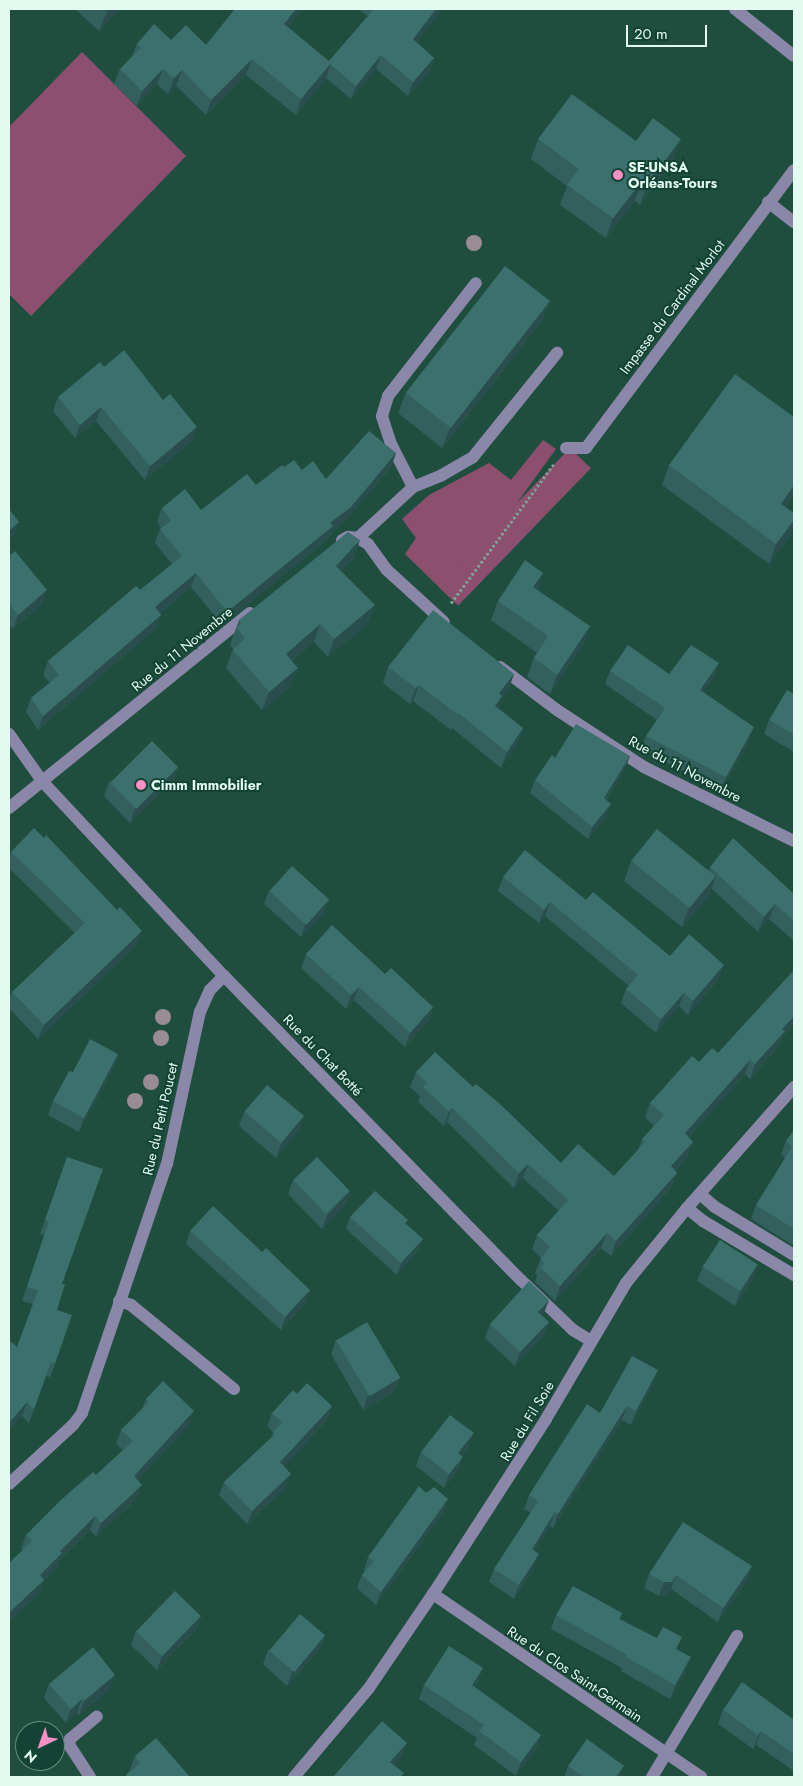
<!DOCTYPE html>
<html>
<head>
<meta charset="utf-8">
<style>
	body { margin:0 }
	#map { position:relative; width:803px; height:1786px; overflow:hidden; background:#1f4e3f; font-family:Jost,sans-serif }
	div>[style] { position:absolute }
	.green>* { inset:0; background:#8c506e; transform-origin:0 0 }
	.path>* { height:3px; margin-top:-1.5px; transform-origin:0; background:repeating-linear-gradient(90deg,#7da195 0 2.5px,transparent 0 5px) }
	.minor>* { height:12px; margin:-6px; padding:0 6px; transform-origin:6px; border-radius:6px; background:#8a87a8 }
	.trees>* { width:16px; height:16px; margin:-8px; border-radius:50%; background:#9a8c95 }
	.wall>* { inset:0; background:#33605d }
	.shaded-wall>* { inset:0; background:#294e4c }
	.building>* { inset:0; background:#3b706c; transform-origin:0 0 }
	.dots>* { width:14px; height:14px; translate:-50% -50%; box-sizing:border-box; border:2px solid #134334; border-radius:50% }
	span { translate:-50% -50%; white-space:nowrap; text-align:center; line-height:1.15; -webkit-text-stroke:4px #134334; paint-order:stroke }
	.poi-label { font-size:14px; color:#e2faf0; font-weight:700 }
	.left { translate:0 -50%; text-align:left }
	.street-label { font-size:14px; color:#e2faf0 }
	.frame { position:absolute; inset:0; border:10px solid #e2faf0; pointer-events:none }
	.north { position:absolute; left:15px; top:1721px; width:50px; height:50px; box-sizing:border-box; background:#134334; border:1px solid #668c7f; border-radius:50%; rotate:222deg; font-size:14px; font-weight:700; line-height:20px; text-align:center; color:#e2faf0 }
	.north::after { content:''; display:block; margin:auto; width:18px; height:22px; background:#fa8fc6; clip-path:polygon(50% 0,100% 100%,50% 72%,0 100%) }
	.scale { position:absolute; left:626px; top:25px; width:81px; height:22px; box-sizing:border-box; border:2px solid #e2faf0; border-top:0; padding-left:6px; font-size:15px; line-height:18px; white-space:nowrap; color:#e2faf0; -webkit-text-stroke:4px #134334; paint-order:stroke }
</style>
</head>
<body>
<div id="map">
	<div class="green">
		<div style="clip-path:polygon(82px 52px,186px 156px,31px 316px,9px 294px,9px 127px)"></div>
		<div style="clip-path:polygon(543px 440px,556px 449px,449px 597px,405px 554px,416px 538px,402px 519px,429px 495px,489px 463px,511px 480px)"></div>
		<div style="left:570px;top:448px;width:29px;height:191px;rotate:44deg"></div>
	</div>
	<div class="path">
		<div style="left:451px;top:603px;width:173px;rotate:-53.5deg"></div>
	</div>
	<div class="minor">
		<div style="left:735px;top:9px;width:75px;rotate:38.5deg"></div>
		<div style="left:768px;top:202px;width:33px;rotate:38deg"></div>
		<div style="left:566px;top:448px;width:20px"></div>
		<div style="left:586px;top:448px;width:347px;rotate:-53.2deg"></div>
		<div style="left:413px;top:487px;width:31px;rotate:-22deg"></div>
		<div style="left:442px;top:475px;width:36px;rotate:-30deg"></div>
		<div style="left:473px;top:457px;width:134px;rotate:-51.1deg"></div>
		<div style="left:358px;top:538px;width:75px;rotate:-42.8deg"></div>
		<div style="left:413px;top:487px;width:48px;rotate:-117.1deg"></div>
		<div style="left:391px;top:444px;width:29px;rotate:-108deg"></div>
		<div style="left:382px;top:416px;width:21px;rotate:-73deg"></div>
		<div style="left:388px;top:396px;width:143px;rotate:-52.1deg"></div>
		<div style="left:342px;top:540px;width:7px;rotate:-27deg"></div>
		<div style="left:348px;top:537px;width:10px;rotate:6deg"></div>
		<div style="left:358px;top:538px;width:12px;rotate:31deg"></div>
		<div style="left:368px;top:544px;width:32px;rotate:54deg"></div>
		<div style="left:387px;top:570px;width:77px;rotate:42.4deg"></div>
		<div style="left:500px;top:667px;width:71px;rotate:37deg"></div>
		<div style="left:557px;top:710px;width:104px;rotate:33.2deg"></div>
		<div style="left:644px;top:767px;width:167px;rotate:26.3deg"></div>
		<div style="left:9px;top:734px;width:57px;rotate:54.9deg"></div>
		<div style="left:42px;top:781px;width:267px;rotate:47deg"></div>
		<div style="left:224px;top:976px;width:425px;rotate:45.7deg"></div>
		<div style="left:521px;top:1280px;width:72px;rotate:43.9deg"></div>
		<div style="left:573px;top:1330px;width:21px;rotate:31deg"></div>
		<div style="left:9px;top:808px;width:310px;rotate:-39deg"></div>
		<div style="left:700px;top:1194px;width:20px;rotate:41deg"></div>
		<div style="left:715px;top:1207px;width:92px;rotate:31.3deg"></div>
		<div style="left:687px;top:1208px;width:21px;rotate:39deg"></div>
		<div style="left:703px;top:1221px;width:106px;rotate:30.7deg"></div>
		<div style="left:119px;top:1301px;width:13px;rotate:18deg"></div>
		<div style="left:131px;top:1305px;width:133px;rotate:39.2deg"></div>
		<div style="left:9px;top:1484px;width:87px;rotate:-42.7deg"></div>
		<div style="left:73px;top:1425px;width:15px;rotate:-53deg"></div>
		<div style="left:82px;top:1413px;width:263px;rotate:-71.2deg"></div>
		<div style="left:167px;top:1164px;width:156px;rotate:-77.8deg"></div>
		<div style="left:200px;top:1012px;width:24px;rotate:-66deg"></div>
		<div style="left:210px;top:990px;width:20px;rotate:-45deg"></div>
		<div style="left:433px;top:1594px;width:325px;rotate:34.3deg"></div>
		<div style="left:90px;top:1777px;width:38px;rotate:-123deg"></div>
		<div style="left:69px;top:1745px;width:6px;rotate:-81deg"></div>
		<div style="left:70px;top:1739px;width:35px;rotate:-40deg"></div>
		<div style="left:294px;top:1777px;width:116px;rotate:-49.9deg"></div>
		<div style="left:369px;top:1688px;width:114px;rotate:-55.8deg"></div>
		<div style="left:433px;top:1594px;width:208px;rotate:-57.1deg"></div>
		<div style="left:546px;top:1419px;width:158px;rotate:-59.5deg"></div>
		<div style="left:626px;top:1283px;width:97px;rotate:-50.9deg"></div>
		<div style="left:687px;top:1208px;width:162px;rotate:-48.5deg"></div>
		<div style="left:652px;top:1777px;width:165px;rotate:-58.9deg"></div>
	</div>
	<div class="trees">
		<div style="left:474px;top:243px"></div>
		<div style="left:163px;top:1017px"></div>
		<div style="left:161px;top:1038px"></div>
		<div style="left:151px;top:1082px"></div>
		<div style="left:135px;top:1101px"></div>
	</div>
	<div class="wall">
		<div style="clip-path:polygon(75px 9px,120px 9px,99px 31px)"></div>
		<div style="clip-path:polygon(235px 9px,303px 9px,288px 27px,329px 61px,368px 16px,358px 9px,442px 9px,416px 42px,434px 58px,429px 72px,408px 96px,376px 69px,351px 99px,326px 78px,296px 115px,246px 75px,206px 115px,176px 86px,168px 94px,157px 84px,137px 106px,114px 84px,120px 69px,132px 56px,137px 44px,171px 40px,206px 45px)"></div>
		<div style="clip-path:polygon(538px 139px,636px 141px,674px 159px,640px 205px,635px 201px,606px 238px,560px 205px,567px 186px,531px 159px)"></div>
		<div style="clip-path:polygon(550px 301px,542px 321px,442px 448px,398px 413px,406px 393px)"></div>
		<div style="clip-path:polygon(104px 367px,192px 441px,145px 480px,96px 421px,75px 438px,53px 411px,58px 397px)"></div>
		<div style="clip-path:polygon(794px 417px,794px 495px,786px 507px,790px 536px,769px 564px,662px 485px,669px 465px)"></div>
		<div style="clip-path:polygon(396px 453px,391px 467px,346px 520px,331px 533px,328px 539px,222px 625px,191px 587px,160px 613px,161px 615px,156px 628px,38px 730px,26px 712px,31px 698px,50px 683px,43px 675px,48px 661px,140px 590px,172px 564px,155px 543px,160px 529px,161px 528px,157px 522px,162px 508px,201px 510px,256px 485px,284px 467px,302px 470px,326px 479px)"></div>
		<div style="clip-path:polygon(9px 556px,42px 604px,13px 629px,9px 624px)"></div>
		<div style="clip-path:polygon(354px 558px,341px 571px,368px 623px,328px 657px,314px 642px,292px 661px,291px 686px,262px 710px,226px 668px,233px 649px,230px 645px,239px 620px)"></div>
		<div style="clip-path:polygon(543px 573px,537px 590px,590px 626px,583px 645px,550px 694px,527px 677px,534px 658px,537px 653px,491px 620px,498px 601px)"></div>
		<div style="clip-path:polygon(388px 667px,514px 674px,508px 690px,502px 698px,498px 708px,523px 728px,517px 744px,501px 768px,452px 728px,451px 730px,413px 701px,410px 704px,383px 683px)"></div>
		<div style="clip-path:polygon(610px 671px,714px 677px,703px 692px,749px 741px,721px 791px,641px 749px,646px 736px,657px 720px,605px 684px)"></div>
		<div style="clip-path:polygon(794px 694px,794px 752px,764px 734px,769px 720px)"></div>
		<div style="clip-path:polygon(630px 756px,625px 769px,607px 799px,607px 816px,588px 839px,530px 793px,535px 780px,555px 758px)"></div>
		<div style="clip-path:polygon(178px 767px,173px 781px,130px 823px,104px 796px,109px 782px)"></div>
		<div style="clip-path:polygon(11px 852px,117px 910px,137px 945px,38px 1039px,9px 1008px,9px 1000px,12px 992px,75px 933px,9px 868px,9px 858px)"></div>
		<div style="clip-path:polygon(631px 861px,709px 870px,710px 867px,794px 894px,794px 941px,769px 919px,758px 932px,711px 888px,709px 896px,682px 927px,624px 881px)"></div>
		<div style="clip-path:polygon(503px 877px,586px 900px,670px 956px,719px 979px,688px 1015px,679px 1006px,656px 1033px,621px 1003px,626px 989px,629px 986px,545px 916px,539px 923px,498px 891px)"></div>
		<div style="clip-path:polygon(269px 891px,329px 899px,324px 913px,301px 937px,264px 904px)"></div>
		<div style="clip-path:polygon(306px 954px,385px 974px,433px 1007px,429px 1020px,405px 1047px,354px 1000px,346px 1009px,301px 968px)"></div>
		<div style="clip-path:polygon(794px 970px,794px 1024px,782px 1038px,779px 1046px,750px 1079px,745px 1074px,689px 1137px,688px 1156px,675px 1171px,677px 1173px,671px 1188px,611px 1256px,601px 1248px,555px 1301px,535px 1282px,537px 1276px,535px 1273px,541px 1258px,532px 1249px,537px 1235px,559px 1211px,523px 1178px,514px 1188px,447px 1122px,444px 1126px,418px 1102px,420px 1096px,410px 1087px,416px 1072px,473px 1087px,561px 1163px,614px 1176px,638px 1150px,642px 1139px,654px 1126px,645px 1117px,650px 1103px,699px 1062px,718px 1053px)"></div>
		<div style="clip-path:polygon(118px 1054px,113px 1068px,79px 1132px,48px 1115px,53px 1101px,73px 1072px)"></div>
		<div style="clip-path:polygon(244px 1112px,304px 1116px,299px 1130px,276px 1158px,239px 1126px)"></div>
		<div style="clip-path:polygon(794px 1130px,794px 1246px,751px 1219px,756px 1205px,785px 1158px,781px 1154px,786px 1141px)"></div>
		<div style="clip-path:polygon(67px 1157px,62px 1284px,57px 1310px,55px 1364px,50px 1377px,46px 1376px,29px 1423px,22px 1416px,17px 1347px,33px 1304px,22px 1301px,44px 1235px,40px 1234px)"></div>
		<div style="clip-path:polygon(293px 1180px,350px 1191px,345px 1205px,322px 1229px,288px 1194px)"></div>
		<div style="clip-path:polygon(350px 1217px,407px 1225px,423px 1239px,418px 1250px,397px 1275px,346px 1229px)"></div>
		<div style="clip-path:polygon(190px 1231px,262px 1252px,310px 1290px,306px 1303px,281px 1330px,186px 1244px)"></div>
		<div style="clip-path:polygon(703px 1267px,753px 1279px,735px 1306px,697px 1281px)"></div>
		<div style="clip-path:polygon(544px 1313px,542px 1315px,549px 1322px,544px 1335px,515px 1366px,485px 1338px,490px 1324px)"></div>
		<div style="clip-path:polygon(336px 1340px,400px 1378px,394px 1392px,363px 1410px,331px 1354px)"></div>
		<div style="clip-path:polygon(653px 1384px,631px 1425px,622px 1420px,553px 1528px,550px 1526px,534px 1551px,534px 1568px,514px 1599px,489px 1582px,494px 1569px,531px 1513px,524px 1509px,529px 1495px,600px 1413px)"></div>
		<div style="clip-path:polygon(297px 1394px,332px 1406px,327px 1420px,284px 1466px,286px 1487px,247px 1524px,219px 1495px,224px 1482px,271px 1438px,273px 1432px,267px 1426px,272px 1413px)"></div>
		<div style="clip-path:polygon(146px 1399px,189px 1425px,138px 1480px,137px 1499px,96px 1537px,90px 1530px,60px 1560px,57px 1567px,44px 1580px,39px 1594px,23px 1550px,21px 1549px,26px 1535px,96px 1475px,123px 1450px,116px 1444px,121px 1430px,142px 1409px)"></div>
		<div style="clip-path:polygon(469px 1447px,462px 1456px,458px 1471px,444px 1488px,416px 1466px,421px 1452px)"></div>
		<div style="clip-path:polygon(426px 1493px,448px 1499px,443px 1513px,376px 1605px,357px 1588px,362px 1575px,365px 1571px,364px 1570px,368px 1557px)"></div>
		<div style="clip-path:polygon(752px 1566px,747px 1580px,718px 1622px,671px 1589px,667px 1596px,659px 1596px,644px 1588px,649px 1574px)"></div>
		<div style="clip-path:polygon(622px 1613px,620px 1619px,678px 1650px,686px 1671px,670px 1699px,621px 1671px,622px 1668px,551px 1629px,556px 1615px)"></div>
		<div style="clip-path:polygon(201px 1616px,196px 1630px,157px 1670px,131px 1645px,136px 1631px)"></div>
		<div style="clip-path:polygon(325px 1635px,320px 1649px,287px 1686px,263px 1664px,268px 1650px)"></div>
		<div style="clip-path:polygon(483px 1668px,478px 1682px,475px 1687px,541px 1735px,536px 1749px,516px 1776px,474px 1745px,477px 1738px,419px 1699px,424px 1685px)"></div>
		<div style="clip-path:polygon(49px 1684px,110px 1689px,79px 1715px,77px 1713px,66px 1723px,44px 1698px)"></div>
		<div style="clip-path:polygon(723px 1710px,794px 1720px,794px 1771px,756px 1745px,753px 1749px,718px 1724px)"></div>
		<div style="clip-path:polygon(135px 1756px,190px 1777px,125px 1777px,126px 1775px,129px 1772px)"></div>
		<div style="clip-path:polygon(568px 1766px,620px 1777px,564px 1777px)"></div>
	</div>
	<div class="shaded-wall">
		<div style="clip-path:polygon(108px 9px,120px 9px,99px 31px)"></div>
		<div style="clip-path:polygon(296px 9px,303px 9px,278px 39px,284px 24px)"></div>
		<div style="clip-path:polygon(436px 9px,442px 9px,408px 53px,413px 39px)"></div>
		<div style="clip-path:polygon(381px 55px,376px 69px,351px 99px,356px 86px)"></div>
		<div style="clip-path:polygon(434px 58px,429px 72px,408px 96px,413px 82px)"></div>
		<div style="clip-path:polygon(252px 59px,246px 75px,206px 115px,211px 100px)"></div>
		<div style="clip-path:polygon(331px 63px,326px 78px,296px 115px,301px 99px)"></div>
		<div style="clip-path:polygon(163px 69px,157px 84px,137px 106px,142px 91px)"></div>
		<div style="clip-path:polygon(182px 70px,176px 86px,168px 94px,174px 78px)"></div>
		<div style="clip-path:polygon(681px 139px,674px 159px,640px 205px,647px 185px)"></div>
		<div style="clip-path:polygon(642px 181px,635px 201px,606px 238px,613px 218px)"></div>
		<div style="clip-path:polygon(550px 301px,542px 321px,442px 448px,450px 428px)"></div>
		<div style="clip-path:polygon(101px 407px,96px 421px,75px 438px,80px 425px)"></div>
		<div style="clip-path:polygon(197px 427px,192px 441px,145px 480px,150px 466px)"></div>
		<div style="clip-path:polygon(396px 453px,391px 467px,346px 520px,331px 533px,328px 539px,222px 625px,227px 612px,330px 523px)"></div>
		<div style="clip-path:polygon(794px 485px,794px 495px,774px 524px,781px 504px)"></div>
		<div style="clip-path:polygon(794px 520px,794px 525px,790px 536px,769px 564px,776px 544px)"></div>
		<div style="clip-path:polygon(19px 522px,14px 536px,9px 540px,9px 531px)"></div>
		<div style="clip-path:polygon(360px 540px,354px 558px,330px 584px,336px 566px)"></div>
		<div style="clip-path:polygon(196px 573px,191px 587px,150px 621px,155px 607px)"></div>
		<div style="clip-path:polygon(543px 573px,536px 592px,533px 587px)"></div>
		<div style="clip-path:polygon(47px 590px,42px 604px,13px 629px,18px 615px)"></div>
		<div style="clip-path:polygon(375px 605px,368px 623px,328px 657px,334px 639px)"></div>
		<div style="clip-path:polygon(161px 615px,156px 628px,38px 730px,43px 716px)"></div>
		<div style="clip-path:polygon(320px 624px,314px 642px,280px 671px,286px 654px)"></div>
		<div style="clip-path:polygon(590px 626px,583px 645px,550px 694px,557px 675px)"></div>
		<div style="clip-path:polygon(719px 663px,714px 677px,695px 703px,700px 690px)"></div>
		<div style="clip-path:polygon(298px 668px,291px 686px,262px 710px,269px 692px)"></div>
		<div style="clip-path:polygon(514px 674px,508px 690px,502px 698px,497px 712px,489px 722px,499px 693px)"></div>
		<div style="clip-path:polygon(419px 685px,413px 701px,410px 704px,416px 688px)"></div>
		<div style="clip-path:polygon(754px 727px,749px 741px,721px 791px,726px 777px)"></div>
		<div style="clip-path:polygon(523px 728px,517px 744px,501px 768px,507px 752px)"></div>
		<div style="clip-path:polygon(630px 756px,625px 769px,600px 810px,604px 798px)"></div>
		<div style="clip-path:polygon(178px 767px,173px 781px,130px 823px,135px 809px)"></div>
		<div style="clip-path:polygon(611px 804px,607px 816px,588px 839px,592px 827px)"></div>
		<div style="clip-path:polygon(716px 876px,709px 896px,682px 927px,689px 907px)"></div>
		<div style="clip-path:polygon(329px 899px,324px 913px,301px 937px,306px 923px)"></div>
		<div style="clip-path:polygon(550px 902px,545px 916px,539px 923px,544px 910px)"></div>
		<div style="clip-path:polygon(775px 904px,769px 919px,758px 932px,764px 917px)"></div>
		<div style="clip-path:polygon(142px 931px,137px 945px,38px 1039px,44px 1025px)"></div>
		<div style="clip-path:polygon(724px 965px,719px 979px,688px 1015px,693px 1001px)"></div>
		<div style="clip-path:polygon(359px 987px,354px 1000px,346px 1009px,351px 995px)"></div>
		<div style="clip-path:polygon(684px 993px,679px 1006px,656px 1033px,661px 1019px)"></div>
		<div style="clip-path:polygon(433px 1007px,429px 1020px,405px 1047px,410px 1033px)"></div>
		<div style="clip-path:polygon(794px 1016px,794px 1024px,782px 1038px,779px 1046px,750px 1079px,755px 1064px,782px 1029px)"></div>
		<div style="clip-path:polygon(118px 1054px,113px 1068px,79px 1132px,84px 1118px)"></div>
		<div style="clip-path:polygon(750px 1060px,745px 1074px,679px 1148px,685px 1133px)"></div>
		<div style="clip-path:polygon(452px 1108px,447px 1122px,444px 1126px,449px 1112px)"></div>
		<div style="clip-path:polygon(304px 1116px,299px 1130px,276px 1158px,281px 1144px)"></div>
		<div style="clip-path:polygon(693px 1142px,688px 1156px,665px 1180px,671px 1166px)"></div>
		<div style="clip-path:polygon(528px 1164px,523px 1178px,514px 1188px,519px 1173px)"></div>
		<div style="clip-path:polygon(677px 1173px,671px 1188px,611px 1256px,616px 1241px)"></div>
		<div style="clip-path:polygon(350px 1191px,345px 1205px,322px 1229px,327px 1215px)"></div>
		<div style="clip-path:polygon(607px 1233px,601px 1248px,555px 1301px,560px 1286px)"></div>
		<div style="clip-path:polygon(423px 1239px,418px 1250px,397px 1275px,401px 1263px)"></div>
		<div style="clip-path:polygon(758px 1265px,753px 1279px,735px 1306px,740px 1292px)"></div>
		<div style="clip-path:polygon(310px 1290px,306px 1303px,281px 1330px,285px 1317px)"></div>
		<div style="clip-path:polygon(549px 1300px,544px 1313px,533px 1325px,538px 1312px)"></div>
		<div style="clip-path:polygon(549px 1322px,544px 1335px,515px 1366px,520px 1352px)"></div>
		<div style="clip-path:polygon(658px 1370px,653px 1384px,631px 1425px,636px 1411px)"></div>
		<div style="clip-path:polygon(400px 1378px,394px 1392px,363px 1410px,368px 1396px)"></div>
		<div style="clip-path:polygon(27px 1402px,22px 1416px,9px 1431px,9px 1423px)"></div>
		<div style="clip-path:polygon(332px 1406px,327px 1420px,275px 1476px,280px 1462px)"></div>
		<div style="clip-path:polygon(627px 1406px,622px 1420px,553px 1528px,558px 1514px)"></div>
		<div style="clip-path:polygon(194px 1411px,189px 1425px,129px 1490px,134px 1476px)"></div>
		<div style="clip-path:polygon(474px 1433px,469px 1447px,453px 1467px,458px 1453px)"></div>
		<div style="clip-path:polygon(463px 1457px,458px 1471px,444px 1488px,449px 1474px)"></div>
		<div style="clip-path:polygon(291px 1474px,286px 1487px,247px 1524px,252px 1511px)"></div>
		<div style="clip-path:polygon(142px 1485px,137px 1499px,96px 1537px,101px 1523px)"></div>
		<div style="clip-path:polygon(448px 1499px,443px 1513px,376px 1605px,381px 1592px)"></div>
		<div style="clip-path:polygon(555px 1512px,550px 1526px,527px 1563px,532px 1549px)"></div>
		<div style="clip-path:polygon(95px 1516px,90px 1530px,60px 1560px,57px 1567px,35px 1589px,40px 1575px,60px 1551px)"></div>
		<div style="clip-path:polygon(539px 1554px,534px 1568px,514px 1599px,519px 1585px)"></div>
		<div style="clip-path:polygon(752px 1566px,747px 1580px,718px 1622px,723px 1608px)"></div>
		<div style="clip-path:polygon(676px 1575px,671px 1589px,667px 1596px,659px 1596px,664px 1582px)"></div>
		<div style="clip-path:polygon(44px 1580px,39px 1594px,9px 1622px,9px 1613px)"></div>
		<div style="clip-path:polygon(201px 1616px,196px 1630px,157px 1670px,162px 1656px)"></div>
		<div style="clip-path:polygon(325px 1635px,320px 1649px,287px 1686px,292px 1672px)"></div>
		<div style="clip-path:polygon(682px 1637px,677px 1651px,676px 1649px)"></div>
		<div style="clip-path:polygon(691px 1657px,686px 1671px,670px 1699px,675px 1685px)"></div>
		<div style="clip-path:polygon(483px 1668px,478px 1682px,467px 1698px,472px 1685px)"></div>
		<div style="clip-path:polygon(115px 1675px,110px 1689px,79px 1715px,84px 1701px)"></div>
		<div style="clip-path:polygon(82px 1699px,77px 1713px,66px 1723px,71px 1709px)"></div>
		<div style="clip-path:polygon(761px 1731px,756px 1745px,753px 1749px,758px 1735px)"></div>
		<div style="clip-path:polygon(541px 1735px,536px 1749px,516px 1776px,521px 1762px)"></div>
		<div style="clip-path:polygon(407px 1743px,402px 1757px,385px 1776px,390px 1762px)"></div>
		<div style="clip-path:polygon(624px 1766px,620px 1777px,616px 1777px)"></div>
	</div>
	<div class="building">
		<div style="clip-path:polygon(235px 9px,296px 9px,284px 24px,331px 63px,301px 99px,252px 59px,211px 100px,182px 70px,174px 78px,163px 69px,142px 91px,120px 69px,141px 48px,137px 44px,154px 24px,171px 40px,186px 25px,206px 45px)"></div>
		<div style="clip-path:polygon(374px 9px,436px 9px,413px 39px,434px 58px,413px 82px,381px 55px,356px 86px,330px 64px,331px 63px,329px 61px)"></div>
		<div style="clip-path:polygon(572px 94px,636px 141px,653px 118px,681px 139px,647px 185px,642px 181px,613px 218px,567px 185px,579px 169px,538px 139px)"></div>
		<div style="left:505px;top:266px;width:57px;height:161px;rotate:38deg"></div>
		<div style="clip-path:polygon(124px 350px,163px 400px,170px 394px,197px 427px,150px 466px,101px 407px,80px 425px,58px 397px,100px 362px,104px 367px)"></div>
		<div style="clip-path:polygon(735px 374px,794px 417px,794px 485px,781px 504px,794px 513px,794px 520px,776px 544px,669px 465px)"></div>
		<div style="clip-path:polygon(369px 431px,396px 453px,351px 507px,330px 523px,333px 526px,227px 612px,196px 573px,155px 607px,161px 615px,43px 716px,31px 698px,59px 675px,48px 661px,136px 586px,140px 590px,182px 556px,160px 529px,171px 521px,162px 508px,185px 489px,201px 510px,247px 474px,256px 485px,282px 465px,284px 467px,294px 460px,302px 470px,313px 461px,326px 479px)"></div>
		<div style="clip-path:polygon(9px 509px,19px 522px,9px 531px)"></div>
		<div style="clip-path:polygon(348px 532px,360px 540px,336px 566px,375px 605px,334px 639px,320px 624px,286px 654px,298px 668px,269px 692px,233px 650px,245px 638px,237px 628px,241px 624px,239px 620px)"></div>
		<div style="clip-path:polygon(15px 551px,47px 590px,18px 615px,9px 604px,9px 556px)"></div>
		<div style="clip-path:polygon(525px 560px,543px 573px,533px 587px,590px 626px,557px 675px,534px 658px,548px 636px,498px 601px)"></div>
		<div style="clip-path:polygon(433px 610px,514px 674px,499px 693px,502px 696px,495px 706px,523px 728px,507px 752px,458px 713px,457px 714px,419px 685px,416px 688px,388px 667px)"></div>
		<div style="clip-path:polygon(628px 645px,669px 674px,691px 645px,719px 663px,700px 690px,754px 727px,726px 777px,646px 736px,665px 708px,610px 671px)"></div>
		<div style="clip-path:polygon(787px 690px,794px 694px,794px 735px,769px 720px)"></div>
		<div style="clip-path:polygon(576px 724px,630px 756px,604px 798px,611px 804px,592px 827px,535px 780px,552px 755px,555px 758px)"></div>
		<div style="left:152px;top:741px;width:37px;height:59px;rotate:45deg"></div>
		<div style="clip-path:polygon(34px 828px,44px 838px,46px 835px,117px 910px,120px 907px,142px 931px,44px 1025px,12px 992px,85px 923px,11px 852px)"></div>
		<div style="left:657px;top:829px;width:75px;height:41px;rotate:39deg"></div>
		<div style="clip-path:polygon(733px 838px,794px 894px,794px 921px,775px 904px,764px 917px,710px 867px)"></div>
		<div style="clip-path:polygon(525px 850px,586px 900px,593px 892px,670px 956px,689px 934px,724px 965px,693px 1001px,684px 993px,661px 1019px,626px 989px,638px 975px,550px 902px,544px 910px,503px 877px)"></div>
		<div style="left:292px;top:866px;width:50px;height:34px;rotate:42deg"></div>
		<div style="clip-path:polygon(332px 925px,385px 974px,391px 968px,433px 1007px,410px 1033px,359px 987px,351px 995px,306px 954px)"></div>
		<div style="clip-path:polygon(794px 970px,794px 1016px,782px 1029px,785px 1031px,755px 1064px,750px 1060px,685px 1133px,693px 1142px,671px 1166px,677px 1173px,616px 1241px,607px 1233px,560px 1286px,540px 1267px,544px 1263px,540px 1259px,550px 1247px,537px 1235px,568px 1200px,528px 1164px,519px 1173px,452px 1108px,449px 1112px,423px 1087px,427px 1083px,416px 1072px,435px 1052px,473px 1087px,476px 1084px,500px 1104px,561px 1163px,578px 1144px,614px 1176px,645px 1142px,642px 1139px,664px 1115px,650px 1103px,692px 1056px,699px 1062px,712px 1048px,718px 1053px)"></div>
		<div style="clip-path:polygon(90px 1039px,118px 1054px,84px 1118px,53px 1101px,69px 1071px,73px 1072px)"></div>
		<div style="left:267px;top:1085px;width:48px;height:35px;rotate:40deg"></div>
		<div style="clip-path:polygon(794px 1130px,794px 1229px,756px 1205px,792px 1147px,786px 1141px)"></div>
		<div style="clip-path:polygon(67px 1157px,103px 1169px,62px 1284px,65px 1284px,57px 1310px,72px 1315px,55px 1364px,51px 1362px,34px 1409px,27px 1402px,9px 1423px,9px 1340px,17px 1347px,38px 1290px,27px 1287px,49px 1221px,45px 1220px)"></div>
		<div style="left:317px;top:1157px;width:47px;height:33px;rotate:46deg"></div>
		<div style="clip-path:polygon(375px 1191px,408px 1220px,405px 1223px,423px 1239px,401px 1263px,350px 1217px)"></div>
		<div style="clip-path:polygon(213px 1206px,262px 1252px,266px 1248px,310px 1290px,285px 1317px,190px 1231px)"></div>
		<div style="left:720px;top:1240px;width:45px;height:32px;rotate:33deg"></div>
		<div style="clip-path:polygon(529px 1281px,549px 1300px,538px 1312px,549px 1322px,520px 1352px,490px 1324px)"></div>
		<div style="left:367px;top:1322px;width:65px;height:36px;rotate:59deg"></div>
		<div style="clip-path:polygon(632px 1356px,658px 1370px,636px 1411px,627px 1406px,558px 1514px,555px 1512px,532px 1549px,539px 1554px,519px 1585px,494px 1569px,538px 1501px,529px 1495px,587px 1404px,600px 1413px)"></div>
		<div style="clip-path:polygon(163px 1381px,194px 1411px,134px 1476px,142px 1485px,101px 1523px,95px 1516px,60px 1551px,62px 1553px,40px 1575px,44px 1580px,9px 1613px,9px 1563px,32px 1541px,26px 1535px,62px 1499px,93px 1472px,96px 1475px,133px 1441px,121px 1430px,149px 1402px,146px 1399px)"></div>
		<div style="clip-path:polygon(307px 1383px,332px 1406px,280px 1462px,291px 1474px,252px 1511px,224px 1482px,275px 1434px,273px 1432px,282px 1422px,272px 1413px,293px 1390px,297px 1394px)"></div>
		<div style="clip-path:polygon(450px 1415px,474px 1433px,458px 1453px,463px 1457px,449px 1474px,421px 1452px)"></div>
		<div style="clip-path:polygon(419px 1486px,426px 1493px,434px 1487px,448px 1499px,381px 1592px,362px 1575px,374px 1561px,368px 1557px)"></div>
		<div style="clip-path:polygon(683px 1522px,752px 1566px,723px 1608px,676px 1575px,672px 1582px,664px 1582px,649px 1574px)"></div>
		<div style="clip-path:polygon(573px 1586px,622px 1613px,619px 1619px,657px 1638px,663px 1627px,682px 1637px,676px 1649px,691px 1657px,675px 1685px,626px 1657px,627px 1655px,556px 1615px)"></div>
		<div style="left:175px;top:1591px;width:36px;height:56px;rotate:44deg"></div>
		<div style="left:300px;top:1614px;width:33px;height:48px;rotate:40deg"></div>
		<div style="clip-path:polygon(449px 1646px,483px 1668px,472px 1685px,541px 1735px,521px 1762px,479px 1731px,484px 1725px,424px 1685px)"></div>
		<div style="clip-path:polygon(93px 1647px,115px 1675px,84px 1701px,82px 1699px,71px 1709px,49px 1684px)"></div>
		<div style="clip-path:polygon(742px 1682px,794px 1720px,794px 1754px,761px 1731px,758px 1735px,723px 1710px)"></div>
		<div style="clip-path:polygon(382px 1721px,407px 1743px,390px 1762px,404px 1773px,400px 1777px,333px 1777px)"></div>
		<div style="clip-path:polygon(156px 1738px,190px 1777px,127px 1777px,126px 1775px,140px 1763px,135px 1756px)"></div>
		<div style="clip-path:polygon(587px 1739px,624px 1766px,616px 1777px,584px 1777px,568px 1766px)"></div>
	</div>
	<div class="dots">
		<div style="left:618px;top:175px;background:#fa8fc6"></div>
		<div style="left:141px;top:785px;background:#fa8fc6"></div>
	</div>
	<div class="poi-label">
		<span class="left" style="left:628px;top:175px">SE-UNSA<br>Orléans-Tours</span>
		<span class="left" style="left:151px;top:785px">Cimm Immobilier</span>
	</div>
	<div class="street-label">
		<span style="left:672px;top:307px;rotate:-53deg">Impasse du Cardinal Morlot</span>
		<span style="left:182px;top:649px;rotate:-39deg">Rue du 11 Novembre</span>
		<span style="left:685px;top:769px;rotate:28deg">Rue du 11 Novembre</span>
		<span style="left:323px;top:1055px;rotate:46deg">Rue du Chat Botté</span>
		<span style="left:160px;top:1119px;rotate:-77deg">Rue du Petit Poucet</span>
		<span style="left:527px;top:1421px;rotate:-59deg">Rue du Fil Soie</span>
		<span style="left:575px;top:1674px;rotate:34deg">Rue du Clos Saint-Germain</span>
	</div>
	<div class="frame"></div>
	<div class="north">N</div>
	<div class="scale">20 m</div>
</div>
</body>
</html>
